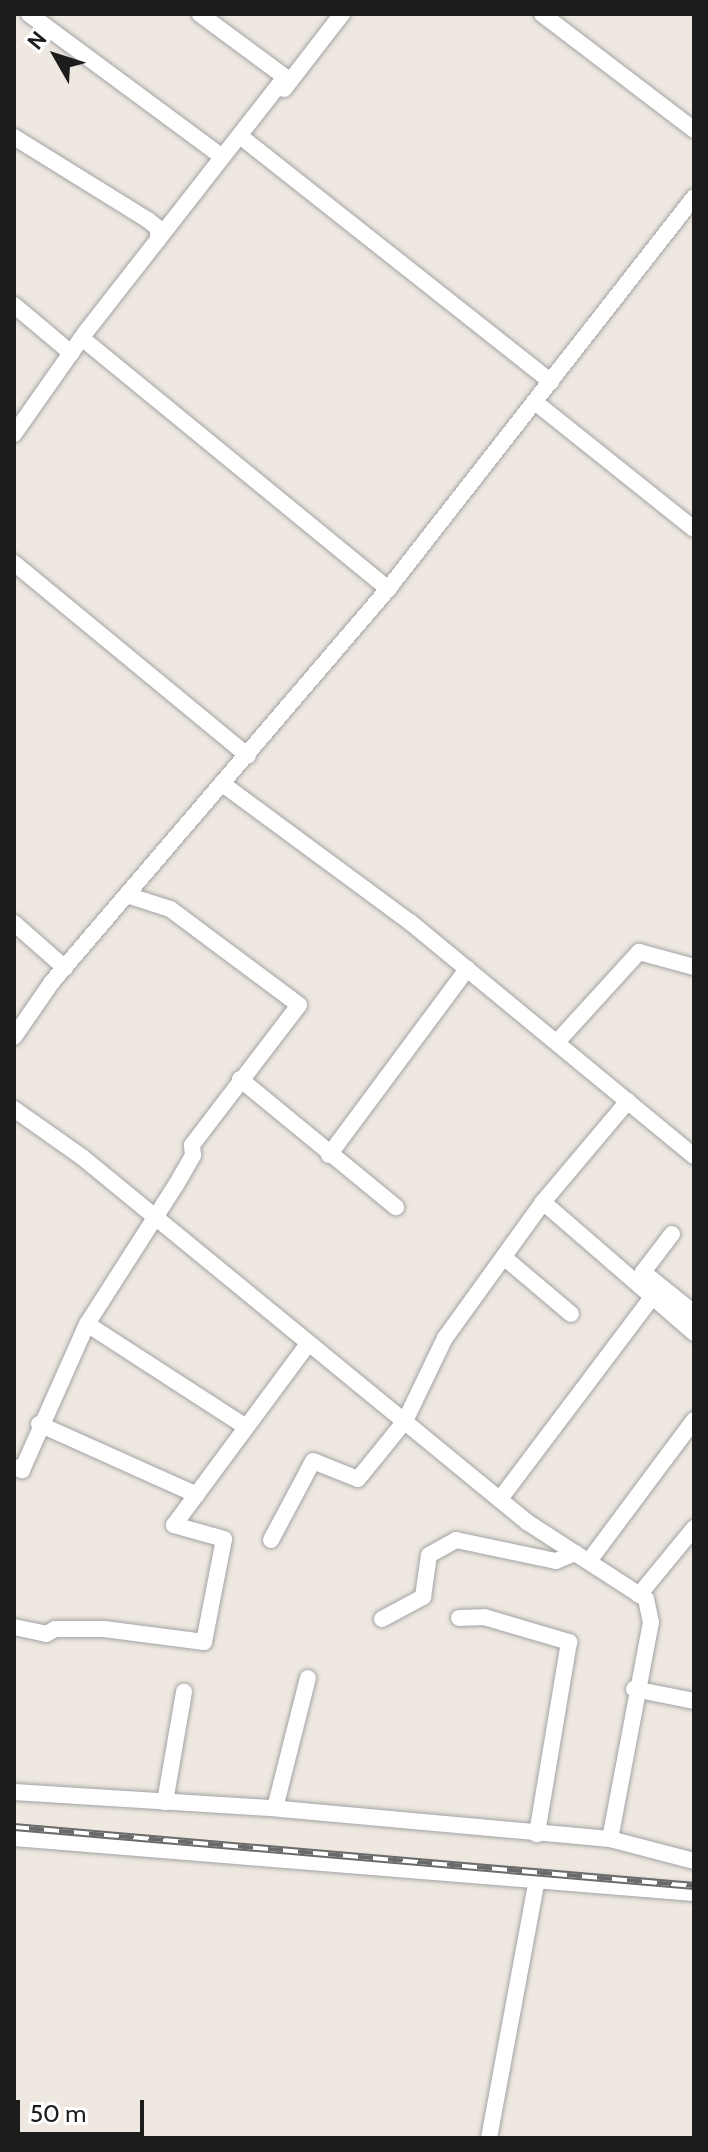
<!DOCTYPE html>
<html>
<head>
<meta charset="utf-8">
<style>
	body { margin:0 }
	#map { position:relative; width:708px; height:2152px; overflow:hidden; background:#eee8e1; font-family:Cabin,sans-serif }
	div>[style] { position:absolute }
	.roads { filter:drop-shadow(0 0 2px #a3a3a3) drop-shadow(0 0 2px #a3a3a3) }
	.minor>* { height:16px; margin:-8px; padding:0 8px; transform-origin:8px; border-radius:8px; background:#fff }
	.rail>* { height:8px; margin-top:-4px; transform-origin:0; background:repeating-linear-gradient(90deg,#fff 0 15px,#6a6a6a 0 30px); box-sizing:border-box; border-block:2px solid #6a6a6a }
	span { translate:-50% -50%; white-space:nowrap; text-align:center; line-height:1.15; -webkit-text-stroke:6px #fff; paint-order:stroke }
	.frame { position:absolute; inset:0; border:16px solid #1c1c1c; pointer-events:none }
	.north { position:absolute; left:16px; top:16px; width:80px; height:80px; -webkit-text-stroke:6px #fff; paint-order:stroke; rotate:309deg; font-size:22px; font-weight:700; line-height:32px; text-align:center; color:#1c1c1c }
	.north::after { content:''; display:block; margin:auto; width:28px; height:36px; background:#1c1c1c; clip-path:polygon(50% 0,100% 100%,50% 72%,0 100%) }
	.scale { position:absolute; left:16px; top:2100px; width:128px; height:36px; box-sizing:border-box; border:4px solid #1c1c1c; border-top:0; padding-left:10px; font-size:24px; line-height:28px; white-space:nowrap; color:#1c1c1c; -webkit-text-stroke:6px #fff; paint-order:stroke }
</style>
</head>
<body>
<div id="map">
	<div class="roads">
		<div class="minor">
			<div style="left:29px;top:14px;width:239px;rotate:36.5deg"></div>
			<div style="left:542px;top:14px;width:191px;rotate:37.3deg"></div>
			<div style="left:284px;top:89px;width:95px;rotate:-52.3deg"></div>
			<div style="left:14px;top:137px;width:158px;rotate:31.8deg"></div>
			<div style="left:148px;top:220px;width:13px;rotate:39deg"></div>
			<div style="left:158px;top:228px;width:12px;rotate:90deg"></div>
			<div style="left:245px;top:140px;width:390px;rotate:38.3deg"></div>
			<div style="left:14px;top:305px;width:75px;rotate:40.1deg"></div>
			<div style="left:89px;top:344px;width:387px;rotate:39.3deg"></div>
			<div style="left:535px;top:402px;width:203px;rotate:38.6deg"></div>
			<div style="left:14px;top:434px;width:123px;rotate:-54.9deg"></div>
			<div style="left:85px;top:333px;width:325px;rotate:-52deg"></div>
			<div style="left:285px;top:77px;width:106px;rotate:-143.5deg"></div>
			<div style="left:14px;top:563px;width:303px;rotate:39.5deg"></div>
			<div style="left:224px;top:785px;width:231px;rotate:36.4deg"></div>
			<div style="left:410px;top:922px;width:368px;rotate:39.5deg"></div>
			<div style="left:14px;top:923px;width:68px;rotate:41.4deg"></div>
			<div style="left:14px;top:1037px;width:67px;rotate:-55.4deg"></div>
			<div style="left:52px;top:982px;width:517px;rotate:-49.47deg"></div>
			<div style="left:388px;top:589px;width:497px;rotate:-52deg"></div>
			<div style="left:557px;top:1042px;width:122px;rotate:-47.7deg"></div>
			<div style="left:639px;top:952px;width:57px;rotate:15.3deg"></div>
			<div style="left:240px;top:1079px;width:202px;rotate:39.4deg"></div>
			<div style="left:14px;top:1109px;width:83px;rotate:35.2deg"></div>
			<div style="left:82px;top:1157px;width:576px;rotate:39.36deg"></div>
			<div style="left:527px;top:1522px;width:142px;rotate:32.9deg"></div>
			<div style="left:646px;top:1599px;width:24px;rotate:78deg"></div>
			<div style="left:651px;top:1622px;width:221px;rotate:100.7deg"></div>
			<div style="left:329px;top:1155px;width:232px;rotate:-53.4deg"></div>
			<div style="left:543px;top:1202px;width:200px;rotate:40.9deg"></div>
			<div style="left:672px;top:1234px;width:48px;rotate:127.3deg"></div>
			<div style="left:643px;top:1272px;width:65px;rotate:38.8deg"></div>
			<div style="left:506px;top:1259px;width:85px;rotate:40.2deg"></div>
			<div style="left:87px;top:1324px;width:189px;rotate:32.9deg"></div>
			<div style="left:39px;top:1424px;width:173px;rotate:24.2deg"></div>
			<div style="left:14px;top:1467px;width:9px;rotate:21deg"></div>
			<div style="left:22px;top:1470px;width:160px;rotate:-66deg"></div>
			<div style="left:87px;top:1324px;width:165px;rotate:-57.4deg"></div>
			<div style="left:176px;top:1185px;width:34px;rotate:-60deg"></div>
			<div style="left:193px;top:1155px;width:10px;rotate:-96deg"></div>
			<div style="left:192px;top:1145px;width:176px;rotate:-52.6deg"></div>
			<div style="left:299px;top:1005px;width:161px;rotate:-143.3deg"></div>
			<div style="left:170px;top:909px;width:42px;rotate:-162deg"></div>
			<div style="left:500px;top:1499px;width:249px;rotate:-53deg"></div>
			<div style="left:271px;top:1540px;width:89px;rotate:-62deg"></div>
			<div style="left:313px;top:1461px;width:48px;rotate:21.8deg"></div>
			<div style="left:358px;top:1479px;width:75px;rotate:-51deg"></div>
			<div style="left:405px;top:1421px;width:92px;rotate:-64.3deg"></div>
			<div style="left:445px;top:1338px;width:168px;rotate:-54.2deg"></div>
			<div style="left:543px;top:1202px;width:132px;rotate:-49.9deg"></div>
			<div style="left:589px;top:1561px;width:176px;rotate:-53.3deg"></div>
			<div style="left:639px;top:1595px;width:87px;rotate:-50.6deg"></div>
			<div style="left:459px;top:1618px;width:25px;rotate:-2deg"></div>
			<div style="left:484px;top:1617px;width:89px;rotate:16.4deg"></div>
			<div style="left:569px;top:1642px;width:195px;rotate:99.5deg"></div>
			<div style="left:382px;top:1619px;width:47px;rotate:-28.2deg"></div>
			<div style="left:423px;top:1597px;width:42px;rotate:-81.9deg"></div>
			<div style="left:429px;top:1555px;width:31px;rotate:-29deg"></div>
			<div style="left:456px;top:1540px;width:102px;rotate:11.9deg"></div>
			<div style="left:556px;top:1561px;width:21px;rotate:-23deg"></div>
			<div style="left:14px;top:1627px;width:33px;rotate:12deg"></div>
			<div style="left:46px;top:1634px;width:10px;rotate:-29deg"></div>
			<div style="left:55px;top:1629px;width:49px"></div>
			<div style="left:104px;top:1629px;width:101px;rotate:7.4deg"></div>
			<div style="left:204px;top:1642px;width:105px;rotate:-79deg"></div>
			<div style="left:224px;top:1539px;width:52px;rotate:-164.4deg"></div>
			<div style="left:174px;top:1525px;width:225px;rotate:-53.5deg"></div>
			<div style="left:634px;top:1689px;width:61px;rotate:11.3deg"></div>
			<div style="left:14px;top:1792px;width:268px;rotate:3.6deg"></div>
			<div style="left:281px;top:1809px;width:330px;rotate:5.2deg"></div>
			<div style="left:610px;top:1839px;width:87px;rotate:14.7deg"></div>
			<div style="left:165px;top:1802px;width:112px;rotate:-80.2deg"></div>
			<div style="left:275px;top:1808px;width:134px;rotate:-75.8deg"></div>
			<div style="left:14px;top:1838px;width:682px;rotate:4.62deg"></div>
			<div style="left:489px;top:2138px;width:263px;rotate:-79.5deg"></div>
		</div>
	</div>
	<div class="rail">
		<div style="left:14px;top:1827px;width:683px;rotate:4.96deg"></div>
	</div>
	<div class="frame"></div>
	<div class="north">N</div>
	<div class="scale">50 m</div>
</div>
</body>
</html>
